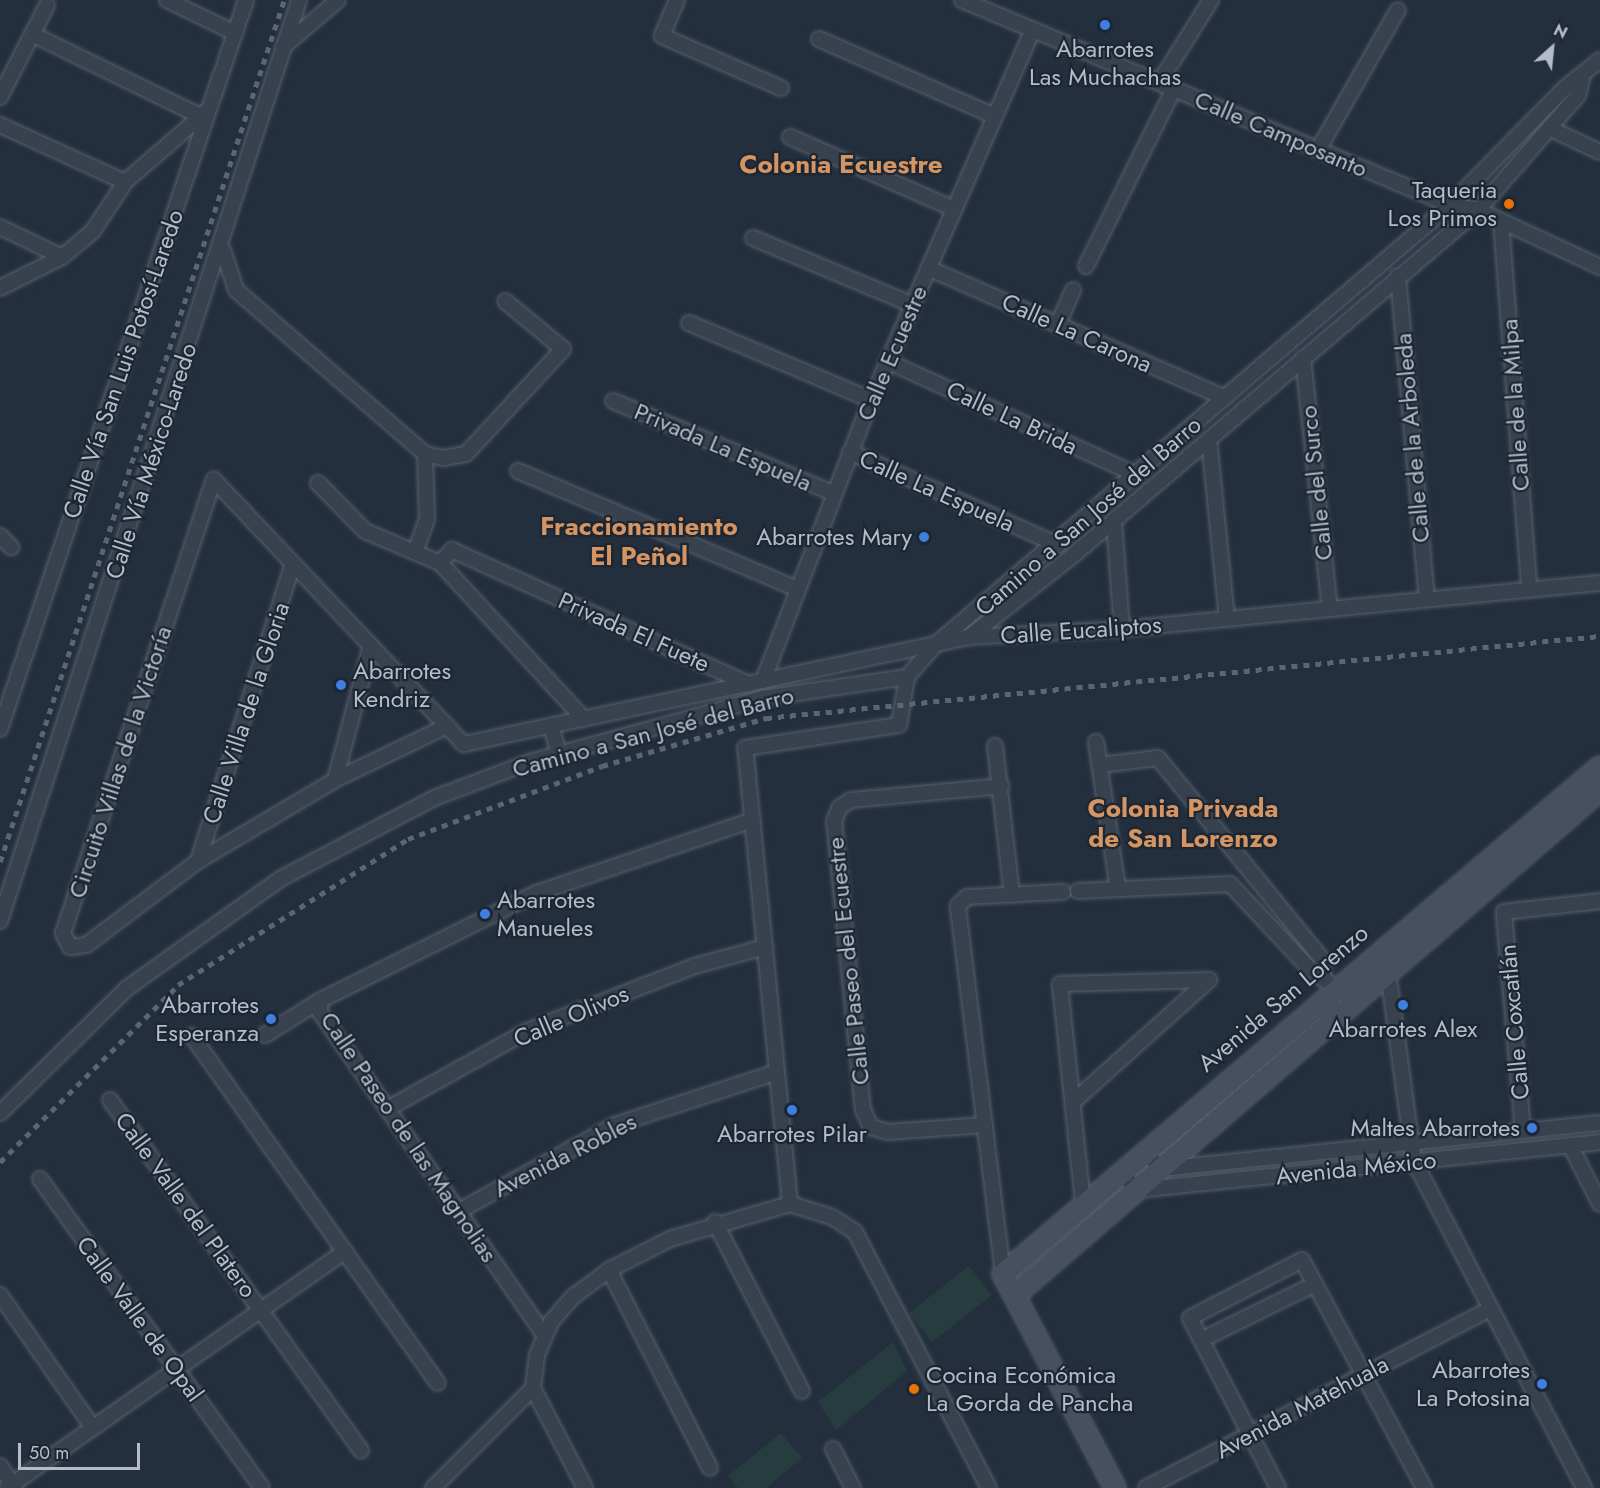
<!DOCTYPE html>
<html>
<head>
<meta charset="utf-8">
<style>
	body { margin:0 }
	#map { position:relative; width:1600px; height:1488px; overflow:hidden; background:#242f3e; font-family:Jost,sans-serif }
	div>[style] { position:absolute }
	.green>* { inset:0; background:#263c3f; transform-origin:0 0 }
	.roads { filter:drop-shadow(0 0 2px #565f6c) drop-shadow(0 0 2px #565f6c) }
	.street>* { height:14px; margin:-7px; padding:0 7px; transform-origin:7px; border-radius:7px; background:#38414e }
	.secondary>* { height:20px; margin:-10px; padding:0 10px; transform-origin:10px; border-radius:10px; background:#465061 }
	.rail>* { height:4.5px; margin-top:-2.25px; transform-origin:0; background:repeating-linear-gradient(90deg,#5a6575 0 6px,transparent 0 12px) }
	.dots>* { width:16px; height:16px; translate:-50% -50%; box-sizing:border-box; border:3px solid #1d2633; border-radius:50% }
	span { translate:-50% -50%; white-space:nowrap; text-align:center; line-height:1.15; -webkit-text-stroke:4.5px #1d2633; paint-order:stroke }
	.poi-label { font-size:24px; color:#b4bcc9 }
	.right { translate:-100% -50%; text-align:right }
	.left { translate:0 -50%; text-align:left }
	.street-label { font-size:24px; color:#b4bcc9 }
	.neighbourhood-label { font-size:26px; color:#d59563; font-weight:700 }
	.north { position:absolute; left:1522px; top:18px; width:60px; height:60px; -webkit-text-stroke:4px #1d2633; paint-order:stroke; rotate:27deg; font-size:16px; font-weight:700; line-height:24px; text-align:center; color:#b4bcc9 }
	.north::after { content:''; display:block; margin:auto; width:21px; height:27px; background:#b4bcc9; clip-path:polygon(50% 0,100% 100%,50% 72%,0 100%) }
	.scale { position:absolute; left:18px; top:1443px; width:122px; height:27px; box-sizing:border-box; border:3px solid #b4bcc9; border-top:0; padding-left:8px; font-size:18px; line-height:21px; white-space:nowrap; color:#b4bcc9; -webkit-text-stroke:4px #1d2633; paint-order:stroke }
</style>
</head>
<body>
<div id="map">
	<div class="green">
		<div style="left:969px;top:1266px;width:37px;height:76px;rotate:52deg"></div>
		<div style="clip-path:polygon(893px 1342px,907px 1371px,836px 1430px,818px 1402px)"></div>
		<div style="clip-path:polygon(781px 1433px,802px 1458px,766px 1488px,738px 1488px,728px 1476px)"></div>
	</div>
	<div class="roads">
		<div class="street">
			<div style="left:167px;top:0;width:76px;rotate:25.9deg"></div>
			<div style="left:677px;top:0;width:39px;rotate:113deg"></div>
			<div style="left:662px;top:36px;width:130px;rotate:23.6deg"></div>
			<div style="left:962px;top:0;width:529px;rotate:22.79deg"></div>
			<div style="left:1450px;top:205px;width:28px;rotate:10deg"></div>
			<div style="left:1478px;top:210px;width:135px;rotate:25deg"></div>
			<div style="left:32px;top:34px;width:189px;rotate:26deg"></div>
			<div style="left:819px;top:39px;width:189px;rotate:23.7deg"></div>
			<div style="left:283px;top:47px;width:72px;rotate:-40.5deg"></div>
			<div style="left:1159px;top:83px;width:98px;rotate:-57.9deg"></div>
			<div style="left:0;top:97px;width:103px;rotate:-62.9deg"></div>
			<div style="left:0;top:125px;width:137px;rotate:24.5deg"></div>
			<div style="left:1549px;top:128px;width:56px;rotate:25.2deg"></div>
			<div style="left:790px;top:137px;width:179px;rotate:23.7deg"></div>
			<div style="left:1318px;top:150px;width:161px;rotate:-60.3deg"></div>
			<div style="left:1501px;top:221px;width:369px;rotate:85.6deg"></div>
			<div style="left:0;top:227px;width:69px;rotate:25.8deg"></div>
			<div style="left:753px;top:238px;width:171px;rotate:22.7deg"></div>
			<div style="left:223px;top:250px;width:42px;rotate:72deg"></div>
			<div style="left:236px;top:290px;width:250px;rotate:40.9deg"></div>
			<div style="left:425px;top:454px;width:18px;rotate:13deg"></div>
			<div style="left:443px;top:458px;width:23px;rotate:-10deg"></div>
			<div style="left:466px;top:454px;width:143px;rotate:-47.3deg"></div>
			<div style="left:563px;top:349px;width:75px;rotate:-140.4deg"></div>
			<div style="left:1086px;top:266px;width:198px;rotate:-63.6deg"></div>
			<div style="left:928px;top:268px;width:324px;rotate:23.6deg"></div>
			<div style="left:1398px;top:276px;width:324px;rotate:84.9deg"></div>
			<div style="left:0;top:288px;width:69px;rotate:-26.6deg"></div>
			<div style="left:62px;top:257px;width:40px;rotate:-40deg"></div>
			<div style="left:93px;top:231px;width:59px;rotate:-56.9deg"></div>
			<div style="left:125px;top:182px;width:108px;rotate:-40.9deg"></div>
			<div style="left:689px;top:323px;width:198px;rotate:22.9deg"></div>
			<div style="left:1058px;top:324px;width:37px;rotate:-66deg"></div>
			<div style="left:1303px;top:358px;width:252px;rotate:83.9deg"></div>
			<div style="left:887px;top:361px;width:275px;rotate:24.5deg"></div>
			<div style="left:613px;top:401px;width:238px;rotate:22.7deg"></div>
			<div style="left:1209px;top:439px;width:181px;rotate:84.3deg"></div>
			<div style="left:850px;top:452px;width:228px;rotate:24.1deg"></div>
			<div style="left:518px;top:471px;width:301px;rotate:22.9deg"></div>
			<div style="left:318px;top:483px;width:67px;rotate:45.6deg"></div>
			<div style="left:365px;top:531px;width:82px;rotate:23.1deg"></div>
			<div style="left:440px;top:563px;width:212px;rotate:47.3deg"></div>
			<div style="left:1114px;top:521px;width:108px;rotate:85.8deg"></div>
			<div style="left:0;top:536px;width:16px;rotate:45deg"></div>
			<div style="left:415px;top:552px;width:35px;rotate:-70deg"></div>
			<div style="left:427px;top:519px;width:65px;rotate:-91.8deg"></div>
			<div style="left:440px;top:563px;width:18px;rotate:-47deg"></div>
			<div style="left:452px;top:550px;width:326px;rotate:24.3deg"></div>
			<div style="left:969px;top:637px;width:136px;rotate:-38.1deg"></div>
			<div style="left:1076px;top:553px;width:528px;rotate:-40.47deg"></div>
			<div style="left:1478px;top:210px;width:152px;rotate:-49deg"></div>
			<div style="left:1578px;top:95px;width:16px;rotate:-76deg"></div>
			<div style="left:763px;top:681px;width:301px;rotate:-69deg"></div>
			<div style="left:871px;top:400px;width:404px;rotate:-66.4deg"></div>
			<div style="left:447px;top:726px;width:124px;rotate:154.3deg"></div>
			<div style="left:335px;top:780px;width:159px;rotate:149.4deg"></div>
			<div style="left:198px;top:861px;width:140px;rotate:143.1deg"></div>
			<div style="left:86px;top:945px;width:16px;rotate:173deg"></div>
			<div style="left:70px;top:947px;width:16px;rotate:-117deg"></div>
			<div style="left:63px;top:933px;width:478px;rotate:-71.6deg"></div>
			<div style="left:214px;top:480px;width:364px;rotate:46.6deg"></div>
			<div style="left:464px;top:744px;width:516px;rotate:-11.96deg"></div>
			<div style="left:969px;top:637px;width:153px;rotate:-3deg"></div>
			<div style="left:1122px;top:629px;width:480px;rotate:-5.5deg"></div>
			<div style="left:551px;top:726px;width:29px;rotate:74deg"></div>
			<div style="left:0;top:729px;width:769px;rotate:-71.35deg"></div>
			<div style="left:1096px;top:742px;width:149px;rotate:81.5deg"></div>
			<div style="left:995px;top:746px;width:150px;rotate:83.5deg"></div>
			<div style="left:1100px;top:765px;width:58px;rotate:-6.9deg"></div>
			<div style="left:1158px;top:758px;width:259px;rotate:50.8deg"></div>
			<div style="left:1322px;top:959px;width:16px;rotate:86deg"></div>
			<div style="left:335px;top:780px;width:139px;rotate:-75deg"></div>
			<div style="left:198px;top:861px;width:312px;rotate:-72.3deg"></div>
			<div style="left:1078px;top:891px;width:152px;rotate:-2.6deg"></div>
			<div style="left:1230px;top:884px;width:117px;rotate:46.7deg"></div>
			<div style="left:1310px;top:969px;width:31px;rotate:37deg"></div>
			<div style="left:0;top:921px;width:968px;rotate:-72.01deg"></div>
			<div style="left:1387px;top:965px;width:198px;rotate:82.2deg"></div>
			<div style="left:1414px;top:1161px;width:369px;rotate:62.5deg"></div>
			<div style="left:265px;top:1035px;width:66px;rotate:-32deg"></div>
			<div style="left:192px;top:1036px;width:425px;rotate:54.7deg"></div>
			<div style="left:110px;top:1100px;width:431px;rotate:54.4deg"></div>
			<div style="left:1073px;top:1102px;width:183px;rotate:-41.9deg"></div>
			<div style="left:387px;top:1109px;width:160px;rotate:-29.1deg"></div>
			<div style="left:527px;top:1031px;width:180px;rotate:-21.2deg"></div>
			<div style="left:695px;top:966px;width:73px;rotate:-15.2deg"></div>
			<div style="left:0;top:1113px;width:177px;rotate:-44.5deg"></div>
			<div style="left:126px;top:989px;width:189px;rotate:-35.5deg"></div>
			<div style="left:280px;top:879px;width:174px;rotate:-27.7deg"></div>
			<div style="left:434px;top:798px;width:103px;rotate:-20.6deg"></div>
			<div style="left:530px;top:762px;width:242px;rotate:-15.4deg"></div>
			<div style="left:763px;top:698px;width:146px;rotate:-8.3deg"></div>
			<div style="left:907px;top:677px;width:44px;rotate:-48.7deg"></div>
			<div style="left:936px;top:644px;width:676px;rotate:-40.5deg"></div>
			<div style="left:1450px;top:205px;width:165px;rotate:-45.5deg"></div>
			<div style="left:1566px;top:87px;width:43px;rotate:-38.5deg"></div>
			<div style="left:985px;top:1125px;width:97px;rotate:175.9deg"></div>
			<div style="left:888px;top:1132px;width:18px;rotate:-164deg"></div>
			<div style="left:871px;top:1127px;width:19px;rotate:-115deg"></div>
			<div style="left:863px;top:1110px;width:290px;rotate:-95.7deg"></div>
			<div style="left:834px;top:821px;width:15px;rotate:-67deg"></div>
			<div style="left:840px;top:807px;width:13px;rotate:-32deg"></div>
			<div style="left:851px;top:800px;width:151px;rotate:-5.3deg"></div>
			<div style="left:1523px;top:1131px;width:220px;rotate:-95deg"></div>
			<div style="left:1504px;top:912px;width:97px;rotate:-6.5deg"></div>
			<div style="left:1570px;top:1145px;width:66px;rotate:63deg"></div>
			<div style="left:1144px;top:1150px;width:25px;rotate:48deg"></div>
			<div style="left:1161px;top:1169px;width:441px;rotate:-6deg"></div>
			<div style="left:1120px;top:1171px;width:25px;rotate:48deg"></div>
			<div style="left:1137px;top:1190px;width:465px;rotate:-5.9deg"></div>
			<div style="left:40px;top:1179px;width:380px;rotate:54.3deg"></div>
			<div style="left:1083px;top:1203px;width:220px;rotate:-96deg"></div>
			<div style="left:1060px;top:984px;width:149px;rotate:-1.5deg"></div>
			<div style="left:790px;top:1204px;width:458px;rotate:-95.6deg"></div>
			<div style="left:745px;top:748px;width:156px;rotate:-8.5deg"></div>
			<div style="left:899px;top:725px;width:49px;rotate:-80.5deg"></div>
			<div style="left:459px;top:1211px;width:178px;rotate:-28.9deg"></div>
			<div style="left:615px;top:1125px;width:170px;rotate:-18.1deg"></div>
			<div style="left:715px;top:1222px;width:190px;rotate:62.8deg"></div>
			<div style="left:609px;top:1270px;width:222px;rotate:63deg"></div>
			<div style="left:1003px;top:1274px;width:371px;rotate:-97deg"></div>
			<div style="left:958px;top:906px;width:13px;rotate:-45deg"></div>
			<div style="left:967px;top:897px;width:96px;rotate:-3deg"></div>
			<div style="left:0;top:1295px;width:162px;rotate:55deg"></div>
			<div style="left:543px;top:1333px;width:392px;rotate:-124.8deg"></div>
			<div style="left:319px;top:1011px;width:11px;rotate:-80deg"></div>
			<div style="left:321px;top:1000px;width:241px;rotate:-26.4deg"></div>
			<div style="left:537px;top:893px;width:228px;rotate:-18.7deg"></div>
			<div style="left:1201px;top:1340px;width:127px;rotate:-26.2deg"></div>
			<div style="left:833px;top:1449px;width:44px;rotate:62.9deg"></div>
			<div style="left:0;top:1466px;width:27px;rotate:56deg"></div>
			<div style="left:7px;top:1488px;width:413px;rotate:-35deg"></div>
			<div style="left:433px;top:1488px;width:141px;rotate:-45deg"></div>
			<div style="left:585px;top:1488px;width:113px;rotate:-117.5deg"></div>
			<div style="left:533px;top:1388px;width:33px;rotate:-83deg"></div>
			<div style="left:537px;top:1355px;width:36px;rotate:-67deg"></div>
			<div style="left:551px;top:1322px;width:35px;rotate:-49deg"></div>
			<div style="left:574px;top:1296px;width:44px;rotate:-36.6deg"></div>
			<div style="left:609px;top:1270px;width:68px;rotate:-26.9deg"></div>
			<div style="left:670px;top:1239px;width:125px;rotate:-16.3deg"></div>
			<div style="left:790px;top:1204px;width:44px;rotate:17.2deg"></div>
			<div style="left:832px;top:1217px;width:27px;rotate:33deg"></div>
			<div style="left:855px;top:1232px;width:289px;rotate:62.4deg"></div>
			<div style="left:1146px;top:1488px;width:388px;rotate:-27.5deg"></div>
			<div style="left:1278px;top:1488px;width:191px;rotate:-117.4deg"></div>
			<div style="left:1190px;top:1318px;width:126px;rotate:-27.4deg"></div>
			<div style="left:1302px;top:1260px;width:259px;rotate:61.8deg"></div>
		</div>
		<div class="secondary">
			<div style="left:1015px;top:1295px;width:773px;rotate:-40.8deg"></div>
			<div style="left:1115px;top:1488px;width:242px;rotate:-117.6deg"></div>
			<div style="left:1003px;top:1274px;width:783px;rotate:-40.34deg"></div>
		</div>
	</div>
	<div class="rail">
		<div style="left:0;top:862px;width:908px;rotate:-71.76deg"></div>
		<div style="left:0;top:1162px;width:251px;rotate:-44.8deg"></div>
		<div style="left:178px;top:985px;width:272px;rotate:-32.4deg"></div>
		<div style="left:408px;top:839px;width:207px;rotate:-20.6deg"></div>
		<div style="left:602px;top:766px;width:171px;rotate:-16.3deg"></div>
		<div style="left:766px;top:718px;width:838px;rotate:-5.62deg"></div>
	</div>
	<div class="dots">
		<div style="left:1105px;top:25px;background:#3f7fe0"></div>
		<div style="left:1509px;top:204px;background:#e8710a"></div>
		<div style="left:924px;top:537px;background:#3f7fe0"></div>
		<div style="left:341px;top:685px;background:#3f7fe0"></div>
		<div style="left:485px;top:914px;background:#3f7fe0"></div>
		<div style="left:1403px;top:1005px;background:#3f7fe0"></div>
		<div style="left:271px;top:1019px;background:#3f7fe0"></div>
		<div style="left:792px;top:1110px;background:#3f7fe0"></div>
		<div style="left:1532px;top:1128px;background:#3f7fe0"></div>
		<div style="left:1542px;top:1384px;background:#3f7fe0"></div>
		<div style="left:914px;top:1389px;background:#e8710a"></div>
	</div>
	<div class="poi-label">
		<span style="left:1105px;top:63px">Abarrotes<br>Las Muchachas</span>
		<span class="right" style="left:1497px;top:204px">Taqueria<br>Los Primos</span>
		<span class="right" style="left:912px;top:537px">Abarrotes Mary</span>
		<span class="left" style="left:353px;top:685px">Abarrotes<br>Kendriz</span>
		<span class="left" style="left:497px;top:914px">Abarrotes<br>Manueles</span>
		<span class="right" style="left:259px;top:1019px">Abarrotes<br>Esperanza</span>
		<span style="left:1403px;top:1029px">Abarrotes Alex</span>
		<span class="right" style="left:1520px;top:1128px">Maltes Abarrotes</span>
		<span style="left:792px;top:1134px">Abarrotes Pilar</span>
		<span class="right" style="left:1530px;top:1384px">Abarrotes<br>La Potosina</span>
		<span class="left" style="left:926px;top:1389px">Cocina Económica<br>La Gorda de Pancha</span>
	</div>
	<div class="street-label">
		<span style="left:1281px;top:134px;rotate:23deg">Calle Camposanto</span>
		<span style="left:1077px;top:333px;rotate:24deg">Calle La Carona</span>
		<span style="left:892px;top:353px;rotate:-67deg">Calle Ecuestre</span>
		<span style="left:123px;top:364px;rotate:-71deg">Calle Vía San Luis Potosí-Laredo</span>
		<span style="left:1515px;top:405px;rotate:-94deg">Calle de la Milpa</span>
		<span style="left:1012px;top:418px;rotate:25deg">Calle La Brida</span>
		<span style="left:1412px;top:438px;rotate:-95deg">Calle de la Arboleda</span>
		<span style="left:723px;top:447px;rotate:23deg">Privada La Espuela</span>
		<span style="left:151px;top:461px;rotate:-72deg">Calle Vía México-Laredo</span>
		<span style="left:1316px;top:483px;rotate:-96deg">Calle del Surco</span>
		<span style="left:937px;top:491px;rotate:24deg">Calle La Espuela</span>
		<span style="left:1088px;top:516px;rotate:-41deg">Camino a San José del Barro</span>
		<span style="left:1081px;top:630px;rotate:-4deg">Calle Eucaliptos</span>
		<span style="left:634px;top:632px;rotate:24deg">Privada El Fuete</span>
		<span style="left:246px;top:713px;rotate:-72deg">Calle Villa de la Gloria</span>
		<span style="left:653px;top:732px;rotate:-15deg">Camino a San José del Barro</span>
		<span style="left:120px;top:762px;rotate:-72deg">Circuito Villas de la Victoría</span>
		<span style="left:848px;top:961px;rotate:-96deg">Calle Paseo del Ecuestre</span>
		<span style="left:1283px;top:998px;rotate:-40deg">Avenida San Lorenzo</span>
		<span style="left:571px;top:1016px;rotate:-23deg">Calle Olivos</span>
		<span style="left:1514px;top:1022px;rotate:-95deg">Calle Coxcatlán</span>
		<span style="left:409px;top:1137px;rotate:56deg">Calle Paseo de las Magnolias</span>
		<span style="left:565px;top:1155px;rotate:-27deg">Avenida Robles</span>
		<span style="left:1356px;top:1168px;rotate:-6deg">Avenida México</span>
		<span style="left:186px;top:1205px;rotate:54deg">Calle Valle del Platero</span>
		<span style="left:140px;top:1319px;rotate:54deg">Calle Valle de Opal</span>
		<span style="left:1302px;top:1407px;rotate:-28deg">Avenida Matehuala</span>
	</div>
	<div class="neighbourhood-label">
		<span style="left:841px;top:165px">Colonia Ecuestre</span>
		<span style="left:639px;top:542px">Fraccionamiento<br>El Peñol</span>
		<span style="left:1183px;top:824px">Colonia Privada<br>de San Lorenzo</span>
	</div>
	<div class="north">N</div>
	<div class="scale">50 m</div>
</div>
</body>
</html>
